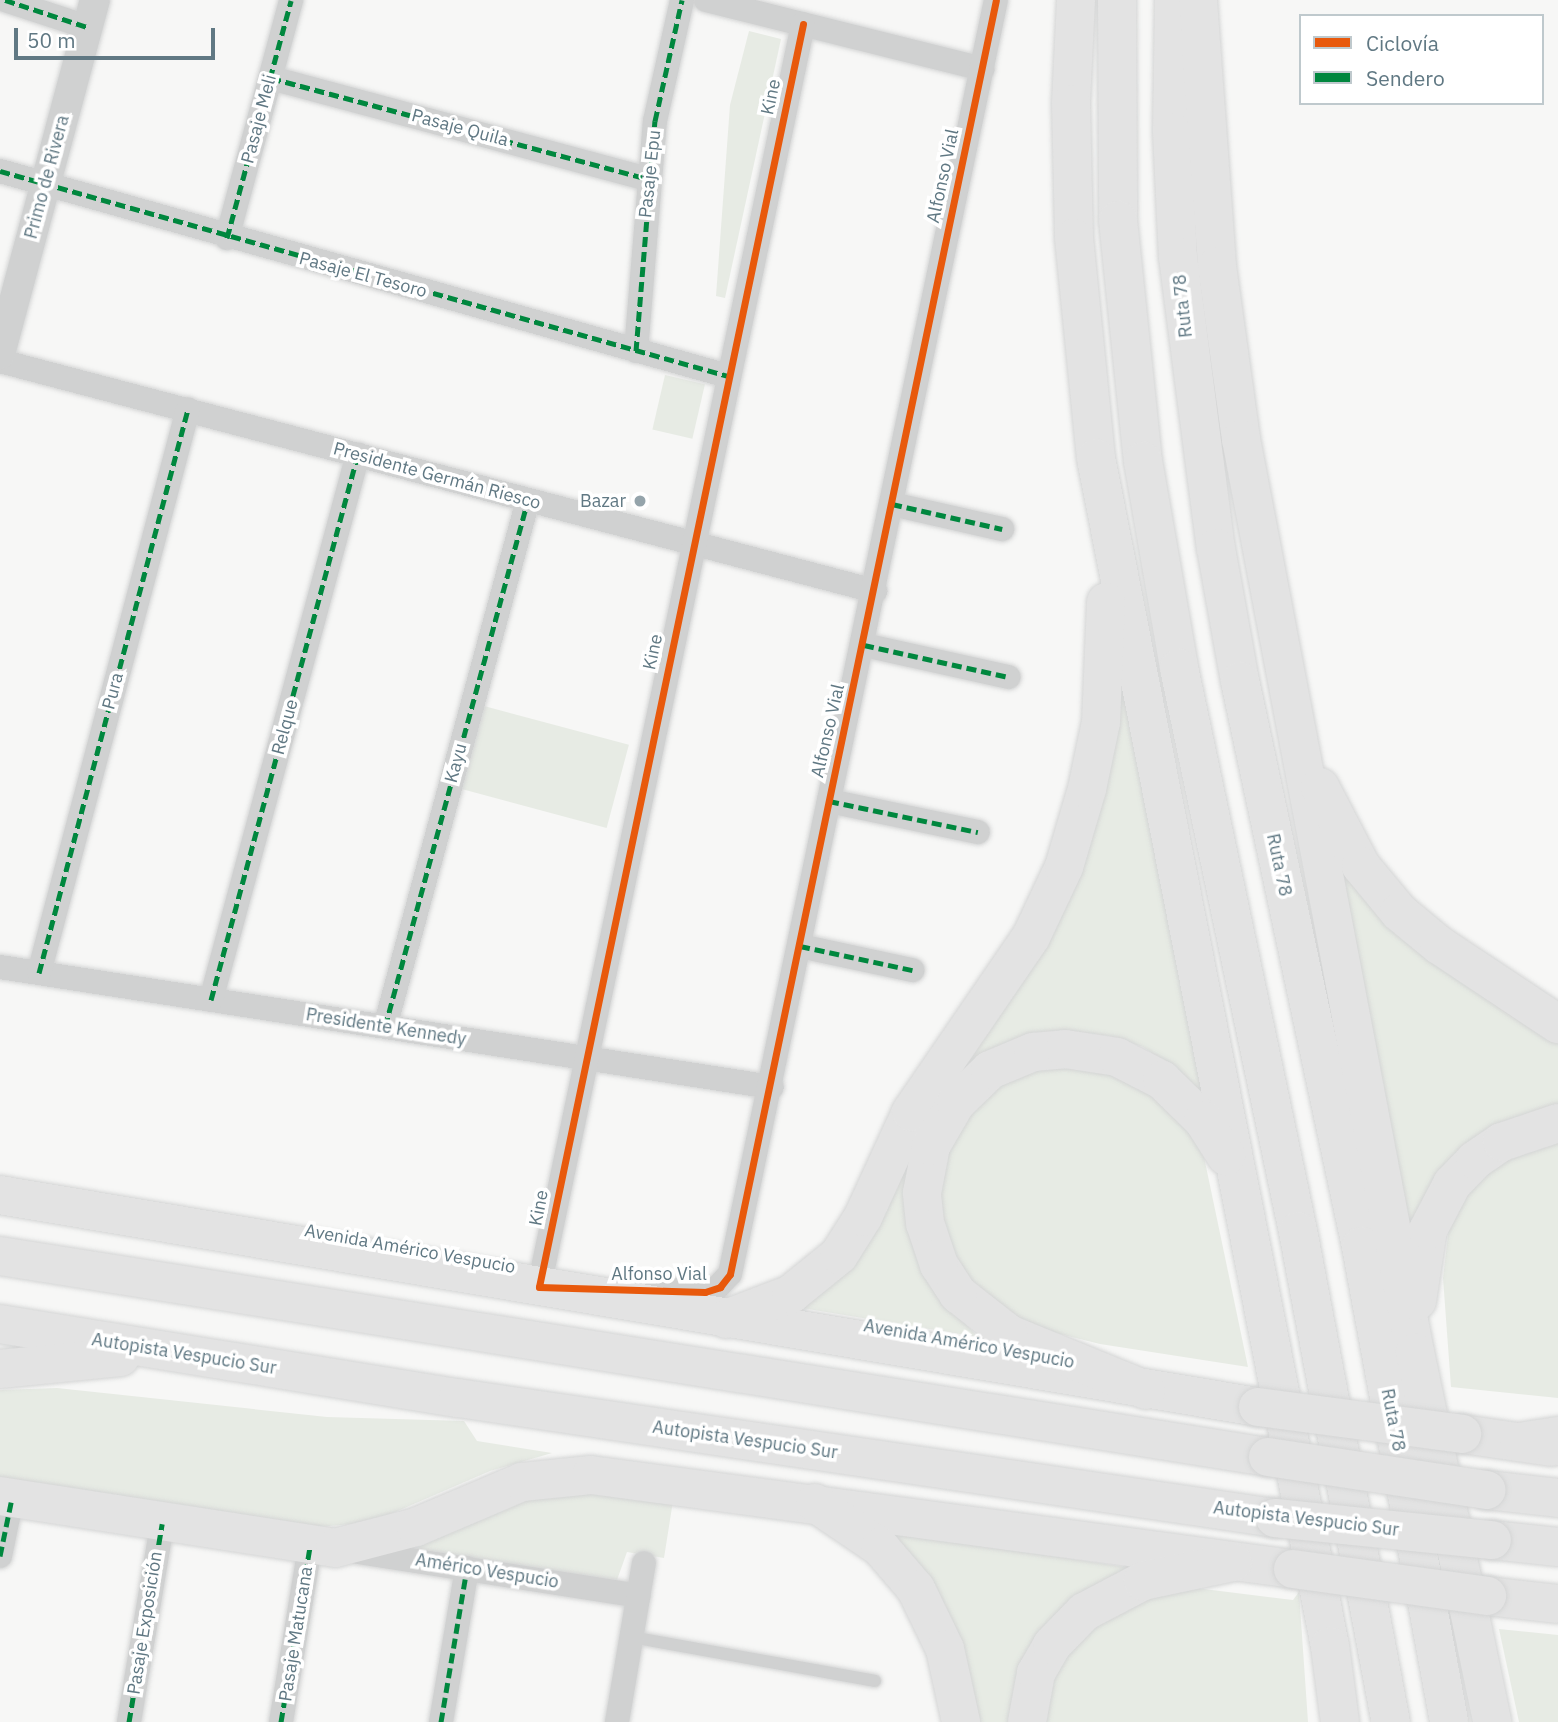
<!DOCTYPE html>
<html>
<head>
<meta charset="utf-8">
<style>
	body { margin:0 }
	#map { position:relative; width:1558px; height:1722px; overflow:hidden; background:#f7f7f6; font-family:"IBM Plex Sans",sans-serif }
	div>[style] { position:absolute }
	.green>* { inset:0; background:#e7ebe4; transform-origin:0 0 }
	.roads { filter:drop-shadow(0 0 2px #d4d5d5) drop-shadow(0 0 2px #d4d5d5) }
	.service>* { height:12px; margin:-6px; padding:0 6px; transform-origin:6px; border-radius:6px; background:#d0d1d1 }
	.minor>* { height:24px; margin:-12px; padding:0 12px; transform-origin:12px; border-radius:12px; background:#d0d1d1 }
	.tertiary>* { height:30px; margin:-15px; padding:0 15px; transform-origin:15px; border-radius:15px; background:#d0d1d1 }
	.primary>* { height:38px; margin:-19px; padding:0 19px; transform-origin:19px; border-radius:19px; background:#e3e3e3 }
	.motorway>* { height:38px; margin:-19px; padding:0 19px; transform-origin:19px; border-radius:19px; background:#e3e3e3 }
	.bridges { filter:drop-shadow(0 0 2px #d4d5d5) drop-shadow(0 0 2px #d4d5d5) }
	.primary-bridge>* { height:38px; margin:-19px; padding:0 19px; transform-origin:19px; border-radius:19px; background:#e3e3e3 }
	.motorway-bridge>* { height:38px; margin:-19px; padding:0 19px; transform-origin:19px; border-radius:19px; background:#e3e3e3 }
	.quiet>* { height:5px; margin-top:-2.5px; transform-origin:0; background:repeating-linear-gradient(90deg,#00873e 0 10px,transparent 0 15px) }
	.cycleway>* { height:7px; margin:-3.5px; padding:0 3.5px; transform-origin:3.5px; border-radius:3.5px; background:#e8590c }
	.dots>* { width:19px; height:19px; translate:-50% -50%; box-sizing:border-box; border:4px solid #fff; border-radius:50% }
	span { translate:-50% -50%; white-space:nowrap; text-align:center; line-height:1.15; -webkit-text-stroke:7px #fff; paint-order:stroke }
	.street-label { font-size:18px; color:#607883 }
	.poi-label { font-size:18px; color:#607883 }
	.right { translate:-100% -50%; text-align:right }
	.legend { position:absolute; left:1299px; top:14px; width:245px; height:91px; box-sizing:border-box; background:#fff; border:2px solid #bfc9cd; margin:0; padding:9px 12px; list-style:none; font-size:21px; color:#607883 }
	.legend li { display:flex; align-items:center; gap:14px; height:35px }
	.legend b { width:35px; border:2px solid #bfc9cd }
	.scale { position:absolute; left:14px; top:28px; width:201px; height:32px; box-sizing:border-box; border:4px solid #607883; border-top:0; padding-left:9px; font-size:21px; line-height:24px; white-space:nowrap; color:#607883; -webkit-text-stroke:5px #fff; paint-order:stroke }
</style>
</head>
<body>
<div id="map">
	<div class="green">
		<div style="clip-path:polygon(749px 31px,781px 39px,725px 298px,716px 296px,730px 105px)"></div>
		<div style="left:665px;top:375px;width:41px;height:56px;rotate:13deg"></div>
		<div style="clip-path:polygon(1122px 657px,1208px 1106px,1174px 1068px,1143px 1047px,1109px 1036px,1066px 1030px,921px 1135px,956px 1314px,978px 1337px,796px 1307px,889px 1187px,987px 1025px)"></div>
		<div style="left:484px;top:706px;width:150px;height:86px;rotate:15deg"></div>
		<div style="clip-path:polygon(1327px 842px,1558px 1042px,1558px 1111px,1547px 1111px,1407px 1257px)"></div>
		<div style="clip-path:polygon(1104px 1064px,1178px 1114px,1204px 1157px,1248px 1367px,1100px 1344px,1040px 1329px,1018px 1320px,966px 1282px,934px 1211px,952px 1130px,1020px 1068px)"></div>
		<div style="clip-path:polygon(1558px 1126px,1558px 1398px,1451px 1387px,1443px 1278px,1449px 1227px,1478px 1172px)"></div>
		<div style="clip-path:polygon(57px 1388px,327px 1417px,464px 1421px,477px 1441px,552px 1453px,490px 1471px,372px 1522px,319px 1527px,0 1480px,0 1390px)"></div>
		<div style="clip-path:polygon(614px 1490px,673px 1501px,664px 1558px,627px 1552px,617px 1580px,406px 1552px,535px 1497px)"></div>
		<div style="clip-path:polygon(890px 1532px,1146px 1570px,1120px 1577px,1015px 1722px,975px 1722px)"></div>
		<div style="clip-path:polygon(1188px 1587px,1293px 1600px,1299px 1592px,1308px 1722px,1042px 1722px,1044px 1696px,1061px 1656px,1113px 1610px)"></div>
		<div style="clip-path:polygon(1499px 1629px,1558px 1635px,1558px 1722px,1519px 1722px)"></div>
	</div>
	<div class="roads">
		<div class="service">
			<div style="left:631px;top:1637px;width:248px;rotate:10.2deg"></div>
		</div>
		<div class="minor">
			<div style="left:5px;top:0;width:86px;rotate:18.2deg"></div>
			<div style="left:706px;top:0;width:285px;rotate:14deg"></div>
			<div style="left:271px;top:78px;width:391px;rotate:15deg"></div>
			<div style="left:0;top:171px;width:756px;rotate:15.73deg"></div>
			<div style="left:227px;top:238px;width:246px;rotate:-74.9deg"></div>
			<div style="left:636px;top:351px;width:231px;rotate:-85.3deg"></div>
			<div style="left:655px;top:121px;width:124px;rotate:-77.4deg"></div>
			<div style="left:0;top:361px;width:905px;rotate:14.73deg"></div>
			<div style="left:892px;top:504px;width:113px;rotate:12.8deg"></div>
			<div style="left:864px;top:645px;width:148px;rotate:12.5deg"></div>
			<div style="left:829px;top:801px;width:152px;rotate:11.8deg"></div>
			<div style="left:800px;top:946px;width:115px;rotate:12.1deg"></div>
			<div style="left:0;top:967px;width:781px;rotate:8.84deg"></div>
			<div style="left:39px;top:973px;width:583px;rotate:-75.2deg"></div>
			<div style="left:211px;top:1000px;width:565px;rotate:-74.93deg"></div>
			<div style="left:385px;top:1027px;width:546px;rotate:-74.82deg"></div>
			<div style="left:550px;top:1288px;width:11px;rotate:-175deg"></div>
			<div style="left:539px;top:1287px;width:1290px;rotate:-78.19deg"></div>
			<div style="left:656px;top:1290px;width:58px;rotate:1deg"></div>
			<div style="left:714px;top:1291px;width:23px;rotate:-47deg"></div>
			<div style="left:730px;top:1274px;width:1301px;rotate:-78.21deg"></div>
			<div style="left:352px;top:1551px;width:290px;rotate:8.9deg"></div>
			<div style="left:0;top:1556px;width:59px;rotate:-78.3deg"></div>
			<div style="left:129px;top:1722px;width:201px;rotate:-80.5deg"></div>
			<div style="left:281px;top:1722px;width:178px;rotate:-80.6deg"></div>
			<div style="left:441px;top:1722px;width:156px;rotate:-80.4deg"></div>
			<div style="left:617px;top:1722px;width:161px;rotate:-80.4deg"></div>
		</div>
		<div class="tertiary">
			<div style="left:0;top:354px;width:367px;rotate:-75deg"></div>
		</div>
		<div class="primary">
			<div style="left:0;top:1195px;width:1276px;rotate:9.57deg"></div>
			<div style="left:1462px;top:1434px;width:91px;rotate:8.2deg"></div>
			<div style="left:0;top:1496px;width:339px;rotate:8.8deg"></div>
			<div style="left:335px;top:1548px;width:84px;rotate:-14.5deg"></div>
			<div style="left:416px;top:1527px;width:115px;rotate:-23deg"></div>
			<div style="left:522px;top:1482px;width:69px;rotate:-5.8deg"></div>
			<div style="left:591px;top:1475px;width:708px;rotate:7.63deg"></div>
			<div style="left:1487px;top:1596px;width:71px;rotate:6.4deg"></div>
		</div>
		<div class="motorway">
			<div style="left:1076px;top:0;width:104px;rotate:92.8deg"></div>
			<div style="left:1071px;top:104px;width:134px;rotate:88.7deg"></div>
			<div style="left:1074px;top:238px;width:221px;rotate:84.3deg"></div>
			<div style="left:1096px;top:458px;width:1211px;rotate:78.86deg"></div>
			<div style="left:1330px;top:1646px;width:77px;rotate:82.5deg"></div>
			<div style="left:1117px;top:0;width:220px;rotate:89.7deg"></div>
			<div style="left:1118px;top:220px;width:242px;rotate:84.1deg"></div>
			<div style="left:1143px;top:461px;width:210px;rotate:80.1deg"></div>
			<div style="left:1179px;top:668px;width:575px;rotate:78.07deg"></div>
			<div style="left:1298px;top:1231px;width:500px;rotate:79.3deg"></div>
			<div style="left:1174px;top:0;width:132px;rotate:90.9deg"></div>
			<div style="left:1172px;top:132px;width:125px;rotate:87.3deg"></div>
			<div style="left:1178px;top:257px;width:293px;rotate:82.6deg"></div>
			<div style="left:1216px;top:548px;width:135px;rotate:79.8deg"></div>
			<div style="left:1240px;top:681px;width:578px;rotate:77.91deg"></div>
			<div style="left:1361px;top:1246px;width:484px;rotate:79.5deg"></div>
			<div style="left:1198px;top:0;width:267px;rotate:85.9deg"></div>
			<div style="left:1217px;top:266px;width:175px;rotate:82.1deg"></div>
			<div style="left:1241px;top:439px;width:929px;rotate:79.21deg"></div>
			<div style="left:1415px;top:1352px;width:378px;rotate:78.2deg"></div>
			<div style="left:1320px;top:787px;width:89px;rotate:62.6deg"></div>
			<div style="left:1361px;top:866px;width:60px;rotate:50.4deg"></div>
			<div style="left:1399px;top:912px;width:52px;rotate:39.5deg"></div>
			<div style="left:1439px;top:945px;width:143px;rotate:33.6deg"></div>
			<div style="left:0;top:1256px;width:1284px;rotate:9.01deg"></div>
			<div style="left:1417px;top:1301px;width:72px;rotate:-81.2deg"></div>
			<div style="left:1428px;top:1230px;width:52px;rotate:-62.4deg"></div>
			<div style="left:1452px;top:1184px;width:33px;rotate:-46deg"></div>
			<div style="left:1475px;top:1160px;width:32px;rotate:-34deg"></div>
			<div style="left:1502px;top:1142px;width:59px;rotate:-18.7deg"></div>
			<div style="left:726px;top:1319px;width:70px;rotate:-21deg"></div>
			<div style="left:791px;top:1294px;width:62px;rotate:-39.1deg"></div>
			<div style="left:839px;top:1255px;width:45px;rotate:-57.7deg"></div>
			<div style="left:863px;top:1217px;width:115px;rotate:-65.4deg"></div>
			<div style="left:911px;top:1112px;width:212px;rotate:-55.6deg"></div>
			<div style="left:1031px;top:937px;width:77px;rotate:-64.8deg"></div>
			<div style="left:1064px;top:867px;width:81px;rotate:-73.6deg"></div>
			<div style="left:1087px;top:789px;width:68px;rotate:-78.2deg"></div>
			<div style="left:1101px;top:722px;width:120px;rotate:-87.6deg"></div>
			<div style="left:0;top:1324px;width:464px;rotate:9.2deg"></div>
			<div style="left:458px;top:1398px;width:826px;rotate:8.36deg"></div>
			<div style="left:0;top:1369px;width:121px;rotate:-5.7deg"></div>
			<div style="left:1146px;top:1390px;width:148px;rotate:-157.8deg"></div>
			<div style="left:1009px;top:1334px;width:65px;rotate:-141.9deg"></div>
			<div style="left:958px;top:1294px;width:35px;rotate:-123deg"></div>
			<div style="left:939px;top:1265px;width:44px;rotate:-108.4deg"></div>
			<div style="left:925px;top:1223px;width:30px;rotate:-96deg"></div>
			<div style="left:922px;top:1193px;width:48px;rotate:-79.2deg"></div>
			<div style="left:931px;top:1146px;width:50px;rotate:-59.8deg"></div>
			<div style="left:956px;top:1103px;width:47px;rotate:-44.1deg"></div>
			<div style="left:990px;top:1070px;width:47px;rotate:-22.7deg"></div>
			<div style="left:1033px;top:1052px;width:32px;rotate:-5deg"></div>
			<div style="left:1065px;top:1049px;width:53px;rotate:8.7deg"></div>
			<div style="left:1117px;top:1057px;width:51px;rotate:27.1deg"></div>
			<div style="left:1162px;top:1080px;width:57px;rotate:44.3deg"></div>
			<div style="left:1203px;top:1120px;width:43px;rotate:57.4deg"></div>
			<div style="left:1519px;top:1442px;width:39px;rotate:-9deg"></div>
			<div style="left:1487px;top:1490px;width:71px;rotate:6.4deg"></div>
			<div style="left:815px;top:1503px;width:78px;rotate:34.1deg"></div>
			<div style="left:880px;top:1547px;width:55px;rotate:49.4deg"></div>
			<div style="left:916px;top:1589px;width:67px;rotate:64.2deg"></div>
			<div style="left:945px;top:1649px;width:75px;rotate:77.6deg"></div>
			<div style="left:1492px;top:1540px;width:66px;rotate:6.1deg"></div>
			<div style="left:1027px;top:1722px;width:50px;rotate:-79.6deg"></div>
			<div style="left:1036px;top:1673px;width:32px;rotate:-60deg"></div>
			<div style="left:1052px;top:1645px;width:46px;rotate:-45.9deg"></div>
			<div style="left:1084px;top:1612px;width:67px;rotate:-27.7deg"></div>
			<div style="left:1143px;top:1581px;width:92px;rotate:-11.9deg"></div>
		</div>
	</div>
	<div class="bridges">
		<div class="primary-bridge">
			<div style="left:1258px;top:1407px;width:206px;rotate:7.5deg"></div>
			<div style="left:1293px;top:1569px;width:196px;rotate:7.9deg"></div>
		</div>
		<div class="motorway-bridge">
			<div style="left:1268px;top:1457px;width:221px;rotate:8.6deg"></div>
			<div style="left:1275px;top:1518px;width:218px;rotate:5.8deg"></div>
		</div>
	</div>
	<div class="quiet">
		<div style="left:5px;top:0;width:86px;rotate:18.2deg"></div>
		<div style="left:271px;top:78px;width:391px;rotate:15deg"></div>
		<div style="left:0;top:171px;width:756px;rotate:15.73deg"></div>
		<div style="left:227px;top:238px;width:246px;rotate:-74.9deg"></div>
		<div style="left:636px;top:351px;width:231px;rotate:-85.3deg"></div>
		<div style="left:655px;top:121px;width:124px;rotate:-77.4deg"></div>
		<div style="left:892px;top:504px;width:113px;rotate:12.8deg"></div>
		<div style="left:864px;top:645px;width:148px;rotate:12.5deg"></div>
		<div style="left:829px;top:801px;width:152px;rotate:11.8deg"></div>
		<div style="left:800px;top:946px;width:115px;rotate:12.1deg"></div>
		<div style="left:39px;top:973px;width:583px;rotate:-75.2deg"></div>
		<div style="left:211px;top:1000px;width:565px;rotate:-74.93deg"></div>
		<div style="left:385px;top:1027px;width:546px;rotate:-74.82deg"></div>
		<div style="left:0;top:1556px;width:59px;rotate:-78.3deg"></div>
		<div style="left:129px;top:1722px;width:201px;rotate:-80.5deg"></div>
		<div style="left:281px;top:1722px;width:178px;rotate:-80.6deg"></div>
		<div style="left:441px;top:1722px;width:156px;rotate:-80.4deg"></div>
	</div>
	<div class="cycleway">
		<div style="left:803px;top:24px;width:1290px;rotate:101.81deg"></div>
		<div style="left:539px;top:1287px;width:166px;rotate:1.7deg"></div>
		<div style="left:705px;top:1292px;width:16px;rotate:-18deg"></div>
		<div style="left:720px;top:1287px;width:16px;rotate:-52deg"></div>
		<div style="left:730px;top:1274px;width:1301px;rotate:-78.21deg"></div>
	</div>
	<div class="dots">
		<div style="left:640px;top:501px;background:#95a4ab"></div>
	</div>
	<div class="street-label">
		<span style="left:771px;top:97px;rotate:-78deg">Kine</span>
		<span style="left:259px;top:119px;rotate:-75deg">Pasaje Meli</span>
		<span style="left:460px;top:128px;rotate:15deg">Pasaje Quila</span>
		<span style="left:650px;top:174px;rotate:-84deg">Pasaje Epu</span>
		<span style="left:943px;top:176px;rotate:-78deg">Alfonso Vial</span>
		<span style="left:47px;top:177px;rotate:-75deg">Primo de Rivera</span>
		<span style="left:363px;top:275px;rotate:15deg">Pasaje El Tesoro</span>
		<span style="left:1183px;top:306px;rotate:-96deg">Ruta 78</span>
		<span style="left:437px;top:476px;rotate:15deg">Presidente Germán Riesco</span>
		<span style="left:653px;top:652px;rotate:-78deg">Kine</span>
		<span style="left:113px;top:691px;rotate:-75deg">Pura</span>
		<span style="left:285px;top:727px;rotate:-75deg">Relque</span>
		<span style="left:828px;top:731px;rotate:-77deg">Alfonso Vial</span>
		<span style="left:456px;top:763px;rotate:-75deg">Kayu</span>
		<span style="left:1279px;top:865px;rotate:78deg">Ruta 78</span>
		<span style="left:386px;top:1027px;rotate:9deg">Presidente Kennedy</span>
		<span style="left:539px;top:1208px;rotate:-79deg">Kine</span>
		<span style="left:410px;top:1249px;rotate:10deg">Avenida Américo Vespucio</span>
		<span style="left:659px;top:1274px">Alfonso Vial</span>
		<span style="left:969px;top:1344px;rotate:10deg">Avenida Américo Vespucio</span>
		<span style="left:184px;top:1354px;rotate:9deg">Autopista Vespucio Sur</span>
		<span style="left:1393px;top:1420px;rotate:79deg">Ruta 78</span>
		<span style="left:745px;top:1440px;rotate:8deg">Autopista Vespucio Sur</span>
		<span style="left:1306px;top:1519px;rotate:7deg">Autopista Vespucio Sur</span>
		<span style="left:487px;top:1571px;rotate:9deg">Américo Vespucio</span>
		<span style="left:145px;top:1623px;rotate:-81deg">Pasaje Exposición</span>
		<span style="left:296px;top:1634px;rotate:-81deg">Pasaje Matucana</span>
	</div>
	<div class="poi-label">
		<span class="right" style="left:626px;top:501px">Bazar</span>
	</div>
	<ul class="legend">
	<li><b style="height:9px;background:#e8590c"></b>Ciclovía</li>
	<li><b style="height:9px;background:#00873e"></b>Sendero</li>
	</ul>
	<div class="scale">50 m</div>
</div>
</body>
</html>
